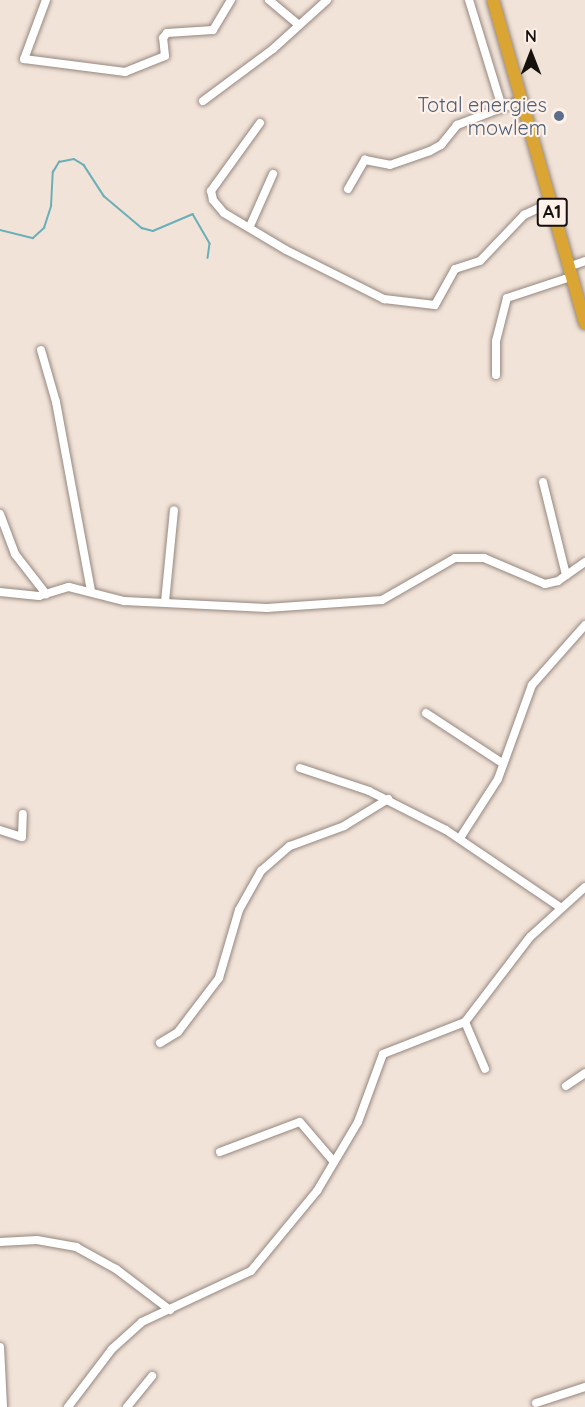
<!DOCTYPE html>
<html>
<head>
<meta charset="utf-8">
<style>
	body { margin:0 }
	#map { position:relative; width:585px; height:1407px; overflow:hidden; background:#f2e3d9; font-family:Quicksand,sans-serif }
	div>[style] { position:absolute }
	.stream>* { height:1.5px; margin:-0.75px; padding:0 0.75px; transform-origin:0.75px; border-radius:0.75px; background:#6aafb8 }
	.roads { filter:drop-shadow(0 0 2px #95877e) drop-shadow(0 0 2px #95877e) }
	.minor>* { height:8px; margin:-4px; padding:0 4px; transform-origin:4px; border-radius:4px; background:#fff }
	.highway>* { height:12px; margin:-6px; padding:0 6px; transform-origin:6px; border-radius:6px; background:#dba533 }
	.dots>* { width:16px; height:16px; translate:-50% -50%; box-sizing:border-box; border:3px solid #fdf1e9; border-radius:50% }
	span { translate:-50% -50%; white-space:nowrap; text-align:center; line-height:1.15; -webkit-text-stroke:4.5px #fdf1e9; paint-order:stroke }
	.shield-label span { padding:2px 4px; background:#fdf1e9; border:2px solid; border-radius:4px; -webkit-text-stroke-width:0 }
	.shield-label { font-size:18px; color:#16110e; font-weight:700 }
	.service-label { font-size:20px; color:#4e5e75 }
	.right { translate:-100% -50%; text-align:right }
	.north { position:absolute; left:501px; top:24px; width:60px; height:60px; -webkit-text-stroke:4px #fdf1e9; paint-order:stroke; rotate:0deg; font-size:16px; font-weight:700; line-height:24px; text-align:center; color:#16110e }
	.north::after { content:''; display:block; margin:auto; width:21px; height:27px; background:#16110e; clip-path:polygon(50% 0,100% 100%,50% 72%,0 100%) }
</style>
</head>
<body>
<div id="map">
	<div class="stream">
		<div style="left:0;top:230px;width:34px;rotate:14deg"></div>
		<div style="left:33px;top:238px;width:15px;rotate:-42deg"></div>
		<div style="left:44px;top:228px;width:23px;rotate:-72deg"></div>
		<div style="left:51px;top:206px;width:34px;rotate:-87deg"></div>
		<div style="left:53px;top:172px;width:12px;rotate:-59deg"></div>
		<div style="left:59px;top:162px;width:15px;rotate:-11deg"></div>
		<div style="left:74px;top:159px;width:12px;rotate:31deg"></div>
		<div style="left:84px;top:165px;width:37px;rotate:57deg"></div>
		<div style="left:104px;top:196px;width:50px;rotate:40.1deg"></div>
		<div style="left:142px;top:228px;width:11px;rotate:15deg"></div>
		<div style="left:153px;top:231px;width:43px;rotate:-23deg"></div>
		<div style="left:193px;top:214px;width:34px;rotate:60deg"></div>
		<div style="left:210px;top:244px;width:14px;rotate:98deg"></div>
	</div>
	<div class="roads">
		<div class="minor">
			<div style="left:46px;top:0;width:63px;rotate:110.4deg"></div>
			<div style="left:24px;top:59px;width:102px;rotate:7.3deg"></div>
			<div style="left:125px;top:72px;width:43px;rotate:-21.8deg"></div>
			<div style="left:165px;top:56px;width:18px;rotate:-96deg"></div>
			<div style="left:163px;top:38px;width:6px;rotate:-51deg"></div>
			<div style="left:167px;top:33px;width:46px;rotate:-3.7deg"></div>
			<div style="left:213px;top:30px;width:35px;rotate:-59deg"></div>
			<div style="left:269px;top:0;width:38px;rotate:40deg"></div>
			<div style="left:469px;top:0;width:112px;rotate:72.9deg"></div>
			<div style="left:203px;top:101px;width:87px;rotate:-36.6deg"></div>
			<div style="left:273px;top:49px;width:73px;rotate:-42.2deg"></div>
			<div style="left:260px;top:123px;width:84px;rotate:125.8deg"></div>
			<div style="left:211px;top:191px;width:9px;rotate:77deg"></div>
			<div style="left:213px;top:200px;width:17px;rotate:50deg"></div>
			<div style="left:224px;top:213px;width:72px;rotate:30.8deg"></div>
			<div style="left:286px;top:250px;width:110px;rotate:26.6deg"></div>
			<div style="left:384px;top:299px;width:51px;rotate:6.7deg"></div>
			<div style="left:435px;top:305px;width:41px;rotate:-60.9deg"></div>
			<div style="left:455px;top:269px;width:26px;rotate:-18deg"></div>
			<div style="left:480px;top:261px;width:64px;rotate:-46.3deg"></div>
			<div style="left:524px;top:215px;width:29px;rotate:-25deg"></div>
			<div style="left:348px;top:189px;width:34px;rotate:-60deg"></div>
			<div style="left:365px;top:160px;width:25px;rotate:11deg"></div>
			<div style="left:390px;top:165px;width:42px;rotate:-19.3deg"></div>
			<div style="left:430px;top:151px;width:13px;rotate:-29deg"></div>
			<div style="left:441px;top:145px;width:26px;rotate:-51deg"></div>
			<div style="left:457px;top:125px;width:70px;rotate:-21deg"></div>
			<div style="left:250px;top:226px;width:57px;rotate:-66.1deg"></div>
			<div style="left:568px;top:267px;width:18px;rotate:-19deg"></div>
			<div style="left:41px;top:350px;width:54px;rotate:73.9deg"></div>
			<div style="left:56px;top:402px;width:192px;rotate:79.5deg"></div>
			<div style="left:496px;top:375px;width:34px;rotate:-90deg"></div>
			<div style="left:496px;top:341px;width:44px;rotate:-75.7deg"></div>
			<div style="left:507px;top:298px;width:67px;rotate:-18.2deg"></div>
			<div style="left:543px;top:482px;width:96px;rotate:76.1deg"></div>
			<div style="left:0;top:514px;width:43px;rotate:69.4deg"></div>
			<div style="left:15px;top:554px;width:51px;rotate:52.2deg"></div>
			<div style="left:0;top:592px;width:39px;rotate:6deg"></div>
			<div style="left:39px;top:596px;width:31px;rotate:-17deg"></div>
			<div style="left:69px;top:587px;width:57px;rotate:14.3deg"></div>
			<div style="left:124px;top:601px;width:143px;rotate:2.8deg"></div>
			<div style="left:267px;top:608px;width:115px;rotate:-4deg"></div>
			<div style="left:382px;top:600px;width:84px;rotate:-29.9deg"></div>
			<div style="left:455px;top:558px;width:29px"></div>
			<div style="left:484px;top:558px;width:66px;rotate:23.1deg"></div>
			<div style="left:545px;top:584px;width:13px;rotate:-13deg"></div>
			<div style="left:558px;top:581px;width:33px;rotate:-35deg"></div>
			<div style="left:165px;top:602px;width:92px;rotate:-84.4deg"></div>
			<div style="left:426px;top:713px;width:91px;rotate:33.3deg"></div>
			<div style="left:300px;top:768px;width:73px;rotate:18.4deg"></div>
			<div style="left:369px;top:791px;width:86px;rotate:26.9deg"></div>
			<div style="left:446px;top:830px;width:139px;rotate:34.1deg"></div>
			<div style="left:0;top:830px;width:23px;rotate:18deg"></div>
			<div style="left:22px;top:837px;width:23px;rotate:-88deg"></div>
			<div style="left:460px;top:838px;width:70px;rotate:-57.2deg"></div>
			<div style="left:498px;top:779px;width:100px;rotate:-70.1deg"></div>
			<div style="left:532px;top:685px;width:80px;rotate:-48.5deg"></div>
			<div style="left:465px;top:1022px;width:51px;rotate:66.9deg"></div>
			<div style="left:160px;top:1043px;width:21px;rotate:-31deg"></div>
			<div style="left:178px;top:1032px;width:68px;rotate:-52.8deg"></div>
			<div style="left:219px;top:978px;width:71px;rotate:-73.6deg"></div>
			<div style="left:239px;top:910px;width:45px;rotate:-60.6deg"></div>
			<div style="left:261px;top:871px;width:38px;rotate:-41deg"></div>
			<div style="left:290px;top:846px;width:58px;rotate:-20.3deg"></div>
			<div style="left:344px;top:826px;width:52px;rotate:-31.5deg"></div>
			<div style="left:566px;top:1086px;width:23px;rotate:-34deg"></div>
			<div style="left:220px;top:1152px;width:85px;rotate:-20.6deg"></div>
			<div style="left:300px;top:1122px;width:52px;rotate:49.6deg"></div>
			<div style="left:0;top:1242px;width:37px;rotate:-3deg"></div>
			<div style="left:37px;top:1240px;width:40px;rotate:10deg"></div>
			<div style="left:76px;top:1247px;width:46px;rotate:28.8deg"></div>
			<div style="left:116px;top:1269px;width:68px;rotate:37.2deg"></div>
			<div style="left:0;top:1347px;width:60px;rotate:87.1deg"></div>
			<div style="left:536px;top:1403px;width:52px;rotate:-18.1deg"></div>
			<div style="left:68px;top:1407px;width:73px;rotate:-52.8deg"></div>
			<div style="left:112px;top:1349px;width:40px;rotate:-42deg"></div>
			<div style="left:142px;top:1322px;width:120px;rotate:-25.1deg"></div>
			<div style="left:251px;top:1271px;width:104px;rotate:-50.5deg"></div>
			<div style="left:317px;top:1191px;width:80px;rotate:-59.3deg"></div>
			<div style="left:358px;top:1122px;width:72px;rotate:-69.8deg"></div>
			<div style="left:383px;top:1054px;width:88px;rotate:-21.3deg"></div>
			<div style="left:465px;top:1022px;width:107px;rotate:-52.6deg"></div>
			<div style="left:530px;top:937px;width:74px;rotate:-42.3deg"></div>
			<div style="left:127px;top:1407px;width:40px;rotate:-51deg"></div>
		</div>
		<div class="highway">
			<div style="left:493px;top:0;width:336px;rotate:74.1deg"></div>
		</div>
	</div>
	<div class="dots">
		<div style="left:559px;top:116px;background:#5c6f8a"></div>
	</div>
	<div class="shield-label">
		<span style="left:552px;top:212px">A1</span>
	</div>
	<div class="service-label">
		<span class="right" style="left:547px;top:116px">Total energies<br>mowlem</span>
	</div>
	<div class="north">N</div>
</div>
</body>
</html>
